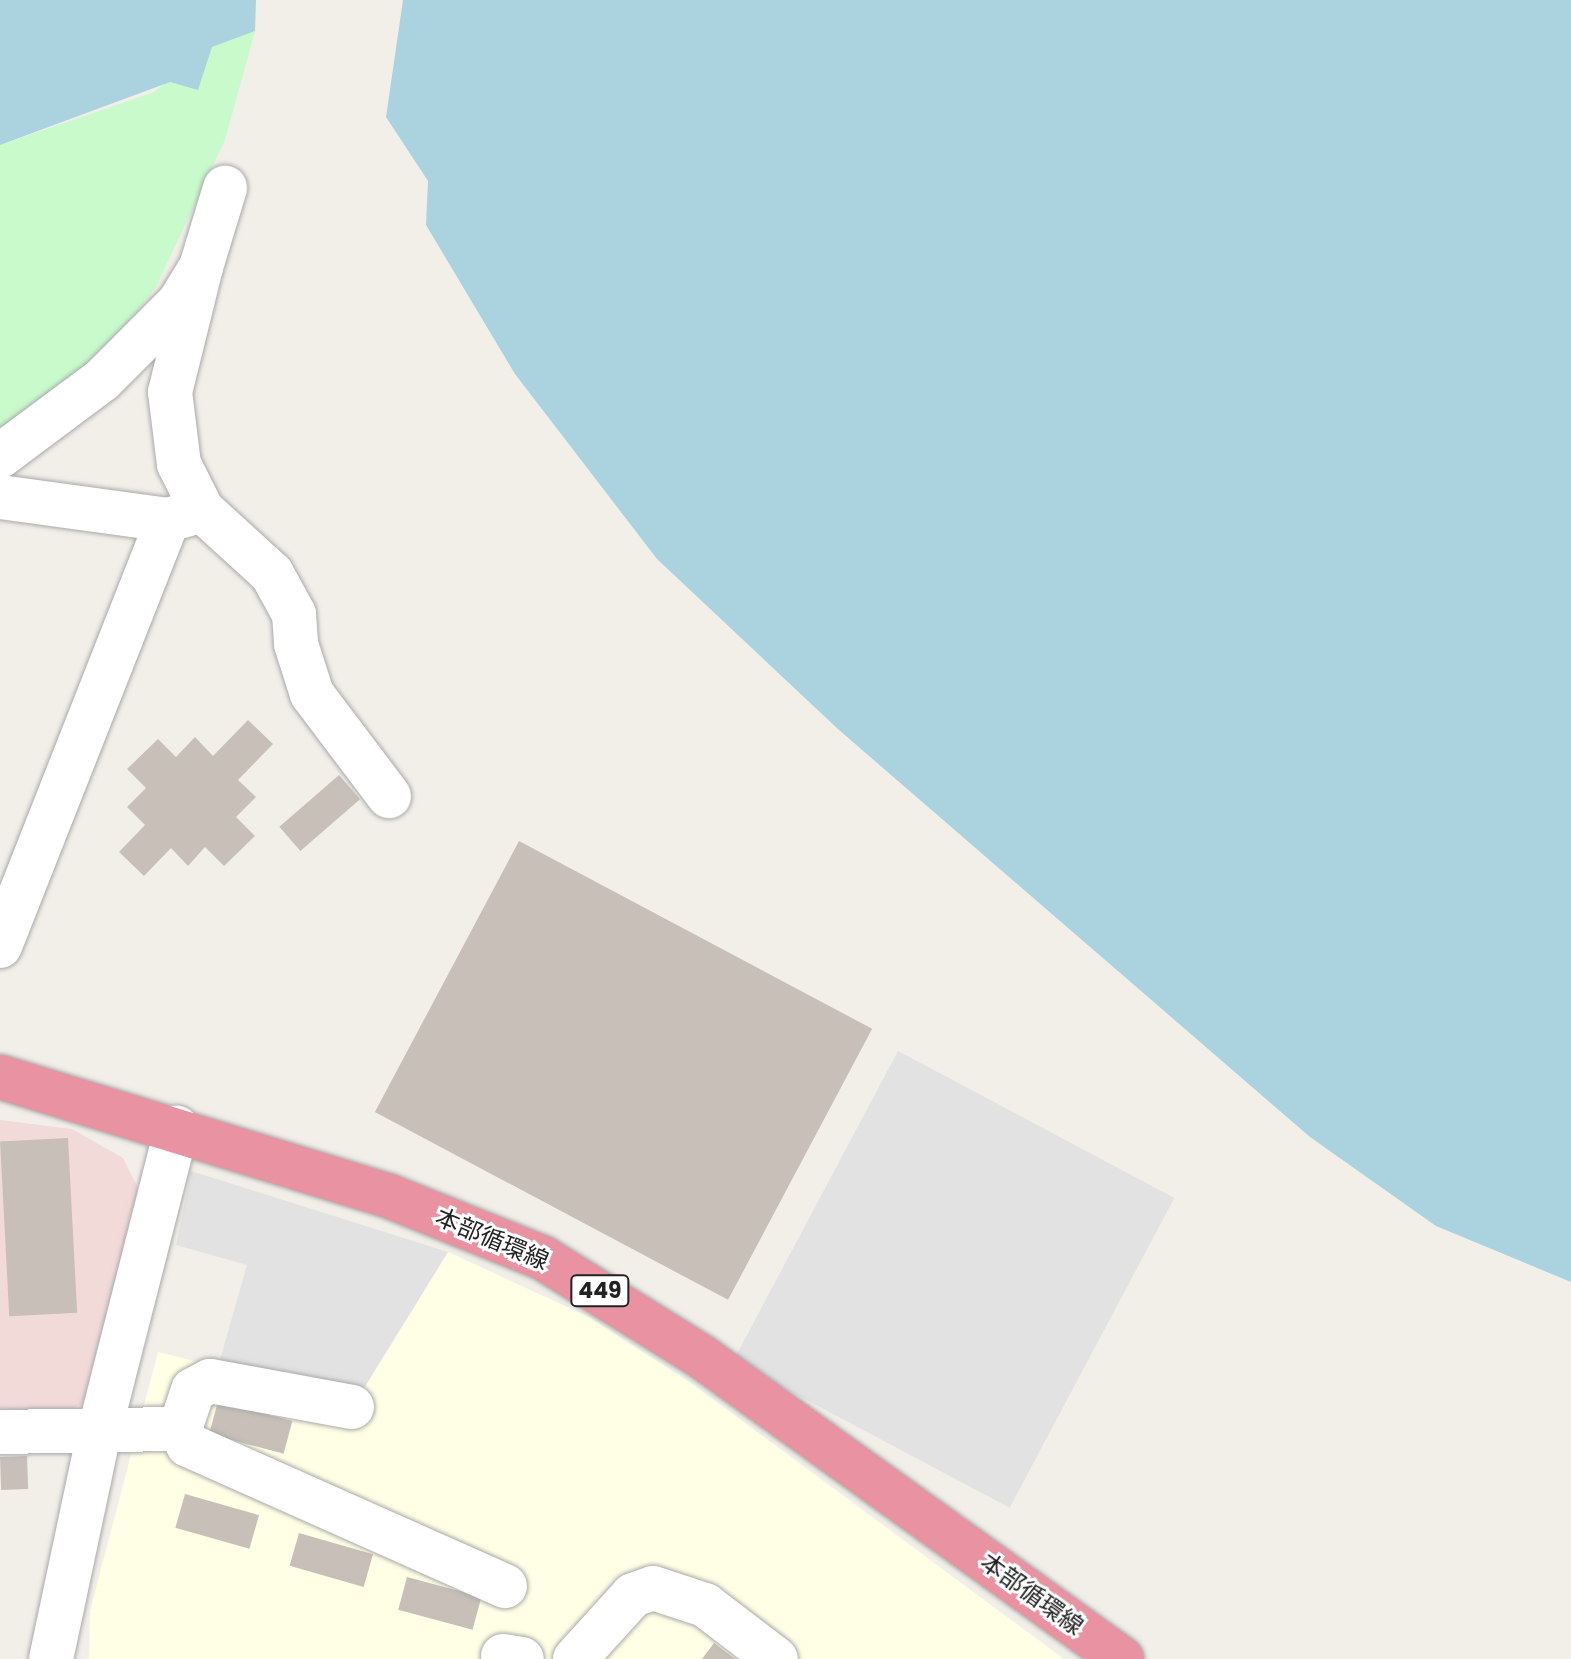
<!DOCTYPE html>
<html>
<head>
<meta charset="utf-8">
<style>
	body { margin:0 }
	#map { position:relative; width:1571px; height:1659px; overflow:hidden; background:#f2efe9; font-family:Poppins,"Noto Sans JP",sans-serif }
	div>[style] { position:absolute }
	.commercial>* { inset:0; background:#f2dad9 }
	.education>* { inset:0; background:#ffffe5 }
	.park>* { inset:0; background:#c8facc }
	.parking>* { inset:0; background:#e2e2e2; transform-origin:0 0 }
	.water>* { inset:0; background:#aad3df }
	.building>* { inset:0; background:#c7bfb8; transform-origin:0 0 }
	.roads { filter:drop-shadow(0 0 2px #a9a9a9) drop-shadow(0 0 2px #a9a9a9) }
	.minor>* { height:44px; margin:-22px; padding:0 22px; transform-origin:22px; border-radius:22px; background:#fff }
	.highway>* { height:44px; margin:-22px; padding:0 22px; transform-origin:22px; border-radius:22px; background:#e892a2 }
	span { translate:-50% -50%; white-space:nowrap; text-align:center; line-height:1.15; -webkit-text-stroke:6px #fff; paint-order:stroke }
	.shield-label span { padding:2px 6px; background:#fff; border:2px solid; border-radius:6px; -webkit-text-stroke-width:0 }
	.shield-label { font-size:22px; color:#222; font-weight:700 }
	.street-label { font-size:24px; color:#222 }
</style>
</head>
<body>
<div id="map">
	<div class="commercial">
		<div style="clip-path:polygon(0 1120px,72px 1129px,123px 1158px,139px 1190px,83px 1403px,61px 1416px,0 1416px)"></div>
	</div>
	<div class="education">
		<div style="clip-path:polygon(448px 1252px,589px 1317px,691px 1383px,1064px 1659px,89px 1659px,90px 1611px,158px 1352px,356px 1401px)"></div>
	</div>
	<div class="park">
		<div style="clip-path:polygon(255px 31px,225px 140px,156px 287px,94px 366px,0 433px,0 145px,154px 92px,212px 47px)"></div>
	</div>
	<div class="parking">
		<div style="left:898px;top:1051px;width:313px;height:351px;rotate:28deg"></div>
		<div style="clip-path:polygon(191px 1171px,448px 1252px,356px 1401px,218px 1367px,247px 1265px,176px 1245px)"></div>
	</div>
	<div class="water">
		<div style="clip-path:polygon(0 0,256px 0,255px 31px,212px 47px,198px 90px,170px 82px,0 145px)"></div>
		<div style="clip-path:polygon(403px 0,1571px 0,1571px 1282px,1436px 1226px,1310px 1137px,839px 730px,657px 559px,515px 374px,426px 225px,428px 181px,386px 117px)"></div>
	</div>
	<div class="building">
		<div style="clip-path:polygon(248px 720px,273px 744px,238px 780px,256px 797px,236px 817px,255px 836px,224px 866px,205px 847px,188px 866px,171px 848px,144px 876px,119px 852px,145px 825px,127px 807px,146px 788px,127px 769px,158px 739px,176px 757px,195px 737px,213px 756px)"></div>
		<div style="left:339px;top:775px;width:32px;height:79px;rotate:49deg"></div>
		<div style="left:519px;top:841px;width:400px;height:307px;rotate:28deg"></div>
		<div style="left:68px;top:1138px;width:175px;height:68px;rotate:87deg"></div>
		<div style="left:218px;top:1401px;width:77px;height:34px;rotate:15deg"></div>
		<div style="left:27px;top:1456px;width:33px;height:27px;rotate:88deg"></div>
		<div style="left:185px;top:1494px;width:77px;height:35px;rotate:16deg"></div>
		<div style="left:299px;top:1533px;width:77px;height:34px;rotate:16deg"></div>
		<div style="left:407px;top:1577px;width:77px;height:34px;rotate:15deg"></div>
		<div style="clip-path:polygon(714px 1643px,735px 1659px,702px 1659px)"></div>
	</div>
	<div class="roads">
		<div class="minor">
			<div style="left:201px;top:267px;width:129px;rotate:103.9deg"></div>
			<div style="left:170px;top:392px;width:73px;rotate:82.9deg"></div>
			<div style="left:179px;top:464px;width:51px;rotate:63.4deg"></div>
			<div style="left:202px;top:510px;width:95px;rotate:42.4deg"></div>
			<div style="left:272px;top:574px;width:46px;rotate:61.2deg"></div>
			<div style="left:294px;top:614px;width:30px;rotate:86deg"></div>
			<div style="left:296px;top:644px;width:52px;rotate:72.3deg"></div>
			<div style="left:312px;top:694px;width:128px;rotate:53deg"></div>
			<div style="left:0;top:456px;width:127px;rotate:-36.7deg"></div>
			<div style="left:102px;top:380px;width:109px;rotate:-45deg"></div>
			<div style="left:179px;top:303px;width:42px;rotate:-58.6deg"></div>
			<div style="left:201px;top:267px;width:83px;rotate:-73.1deg"></div>
			<div style="left:0;top:497px;width:170px;rotate:7.8deg"></div>
			<div style="left:168px;top:520px;width:29px;rotate:-16deg"></div>
			<div style="left:0;top:946px;width:458px;rotate:-68.5deg"></div>
			<div style="left:352px;top:1407px;width:144px;rotate:-169.6deg"></div>
			<div style="left:210px;top:1381px;width:19px;rotate:152deg"></div>
			<div style="left:193px;top:1390px;width:41px;rotate:108.4deg"></div>
			<div style="left:180px;top:1429px;width:18px;rotate:63deg"></div>
			<div style="left:188px;top:1445px;width:347px;rotate:24deg"></div>
			<div style="left:0;top:1432px;width:180px;rotate:-1deg"></div>
			<div style="left:503px;top:1656px;width:19px;rotate:9deg"></div>
			<div style="left:51px;top:1659px;width:235px;rotate:-78deg"></div>
			<div style="left:100px;top:1429px;width:311px;rotate:-75.7deg"></div>
			<div style="left:575px;top:1659px;width:86px;rotate:-47.8deg"></div>
			<div style="left:633px;top:1595px;width:21px;rotate:-19deg"></div>
			<div style="left:653px;top:1588px;width:55px;rotate:18.1deg"></div>
			<div style="left:705px;top:1605px;width:89px;rotate:37.3deg"></div>
		</div>
		<div class="highway">
			<div style="left:0;top:1077px;width:407px;rotate:17deg"></div>
			<div style="left:389px;top:1196px;width:166px;rotate:21.9deg"></div>
			<div style="left:543px;top:1258px;width:187px;rotate:31.9deg"></div>
			<div style="left:702px;top:1357px;width:517px;rotate:35.72deg"></div>
		</div>
	</div>
	<div class="shield-label">
		<span style="left:600px;top:1291px">449</span>
	</div>
	<div class="street-label">
		<span style="left:492px;top:1239px;rotate:23deg">本部循環線</span>
		<span style="left:1032px;top:1594px;rotate:36deg">本部循環線</span>
	</div>
</div>
</body>
</html>
